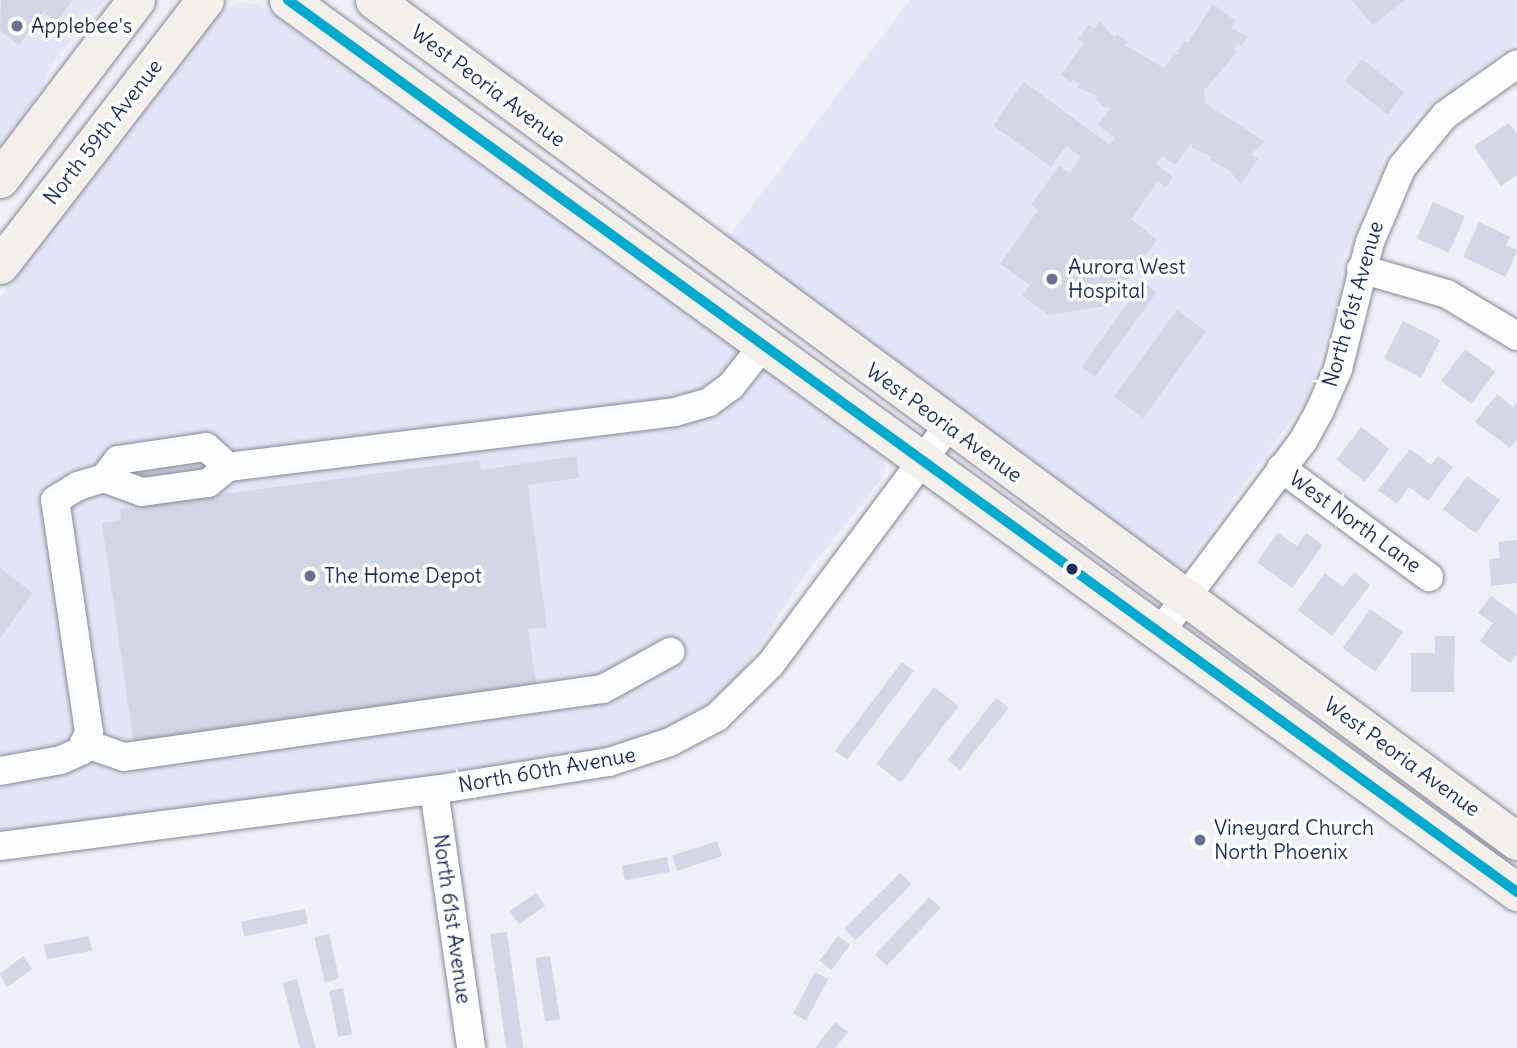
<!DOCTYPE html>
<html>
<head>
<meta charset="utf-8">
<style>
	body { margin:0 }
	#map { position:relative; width:1517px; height:1048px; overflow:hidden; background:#eeeff7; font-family:Delius,sans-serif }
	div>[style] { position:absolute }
	.built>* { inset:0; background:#e4e6f8 }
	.building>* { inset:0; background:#d3d6e4; transform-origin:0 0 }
	.roads { filter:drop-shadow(0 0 2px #868a97) drop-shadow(0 0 2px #868a97) }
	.minor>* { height:28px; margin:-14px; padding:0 14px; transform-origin:14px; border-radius:14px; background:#fcfdfe }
	.major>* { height:37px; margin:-18.5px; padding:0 18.5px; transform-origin:18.5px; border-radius:18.5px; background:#f3efeb }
	.bus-1>* { height:10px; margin:-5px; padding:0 5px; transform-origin:5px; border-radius:5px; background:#00a9ce }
	.dots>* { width:19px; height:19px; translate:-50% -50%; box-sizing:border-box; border:4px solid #fff; border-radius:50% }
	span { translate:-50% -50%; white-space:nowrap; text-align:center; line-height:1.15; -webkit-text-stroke:7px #fff; paint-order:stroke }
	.poi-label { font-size:21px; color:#1b2f5e }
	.left { translate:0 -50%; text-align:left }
	.street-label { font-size:21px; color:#1b2f5e }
</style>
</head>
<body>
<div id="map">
	<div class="built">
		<div style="clip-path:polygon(0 0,105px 0,53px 62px,36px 99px,0 148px)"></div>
		<div style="clip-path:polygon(910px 0,1517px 0,1517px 41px,1426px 107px,1386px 154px,1343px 259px,1339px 298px,1306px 400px,1181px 571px,720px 248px)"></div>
		<div style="clip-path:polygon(237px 3px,259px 4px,882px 453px,886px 466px,882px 478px,799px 583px,737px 682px,684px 723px,621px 749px,568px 759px,0 833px,0 296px,223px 9px)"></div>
	</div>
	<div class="building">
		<div style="clip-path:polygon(1px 0,73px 0,56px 22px,44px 12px,19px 45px,0 31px)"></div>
		<div style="clip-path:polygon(1351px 0,1405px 0,1373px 25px)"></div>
		<div style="clip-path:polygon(1213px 4px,1236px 21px,1231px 28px,1248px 36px,1242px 46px,1238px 43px,1233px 50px,1237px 52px,1204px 91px,1205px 103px,1265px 142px,1251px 154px,1258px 159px,1241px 184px,1229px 170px,1210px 160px,1212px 157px,1192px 148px,1192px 142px,1175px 165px,1162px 156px,1156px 164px,1173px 177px,1166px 187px,1158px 181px,1131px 219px,1157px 240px,1111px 305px,1049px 315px,1022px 296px,1030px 285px,1000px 264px,1038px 210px,1031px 205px,1059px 166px,1070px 173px,1081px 157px,1066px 146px,1051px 167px,994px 126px,1000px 115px,1024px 82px,1110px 145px,1115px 138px,1098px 125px,1111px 107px,1106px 108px,1095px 100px,1097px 96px,1077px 87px,1080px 84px,1073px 79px,1071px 82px,1061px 75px,1084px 43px,1078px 39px,1089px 25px,1094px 29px,1099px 21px,1114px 37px,1117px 34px,1128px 42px,1125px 45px,1164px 68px,1174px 55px,1180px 54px,1177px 52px,1185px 41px,1188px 43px)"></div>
		<div style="left:1362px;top:59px;width:54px;height:28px;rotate:38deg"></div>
		<div style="clip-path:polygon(1509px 123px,1517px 134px,1517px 175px,1501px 186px,1474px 146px)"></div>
		<div style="left:1433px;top:202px;width:35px;height:40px;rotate:24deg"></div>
		<div style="clip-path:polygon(1479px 222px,1510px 237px,1506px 245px,1517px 250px,1506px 277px,1463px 257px)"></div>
		<div style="left:1143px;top:282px;width:17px;height:105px;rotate:36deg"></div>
		<div style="left:1177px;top:310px;width:36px;height:107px;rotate:36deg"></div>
		<div style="left:1403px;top:321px;width:42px;height:42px;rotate:27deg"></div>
		<div style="left:1465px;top:349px;width:38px;height:40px;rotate:37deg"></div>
		<div style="clip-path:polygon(1497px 394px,1513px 407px,1517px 402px,1517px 439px,1510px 448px,1475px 422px)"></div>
		<div style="left:1361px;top:427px;width:36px;height:41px;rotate:37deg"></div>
		<div style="clip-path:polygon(1410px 449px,1431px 465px,1438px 456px,1453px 467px,1428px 501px,1409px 487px,1397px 504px,1378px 490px)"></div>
		<div style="clip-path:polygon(576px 456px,579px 478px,528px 485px,547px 627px,528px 629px,537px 687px,134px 745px,102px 523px,121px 520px,120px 509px,144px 507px,139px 470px,206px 462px,210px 496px,479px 460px,481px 470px)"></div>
		<div style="left:1467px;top:476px;width:41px;height:41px;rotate:36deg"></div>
		<div style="clip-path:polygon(1278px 533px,1297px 546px,1306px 533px,1323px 545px,1292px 588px,1257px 562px)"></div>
		<div style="clip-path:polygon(1517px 540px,1517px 583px,1491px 586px,1489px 559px,1500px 558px,1498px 542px)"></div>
		<div style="clip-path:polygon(0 568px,33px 593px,0 638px)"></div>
		<div style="clip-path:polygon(1354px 572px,1370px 585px,1332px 636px,1298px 610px,1325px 573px,1343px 587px)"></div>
		<div style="clip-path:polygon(1491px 596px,1517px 615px,1517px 654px,1510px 663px,1480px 641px,1493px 623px,1478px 613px)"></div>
		<div style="left:1370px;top:609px;width:40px;height:48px;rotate:35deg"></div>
		<div style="clip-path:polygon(1435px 636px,1455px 636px,1454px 692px,1411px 692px,1411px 653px,1435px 653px)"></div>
		<div style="left:902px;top:662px;width:15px;height:111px;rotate:37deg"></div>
		<div style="left:934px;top:687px;width:31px;height:96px;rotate:37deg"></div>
		<div style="left:996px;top:698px;width:16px;height:79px;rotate:38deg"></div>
		<div style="left:717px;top:841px;width:16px;height:47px;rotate:72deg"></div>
		<div style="left:667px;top:857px;width:15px;height:46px;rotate:79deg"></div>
		<div style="left:900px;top:873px;width:16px;height:79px;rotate:45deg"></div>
		<div style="left:536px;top:893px;width:16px;height:32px;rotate:55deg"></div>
		<div style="left:929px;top:897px;width:16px;height:79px;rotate:43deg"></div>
		<div style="left:305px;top:909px;width:15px;height:65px;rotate:79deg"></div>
		<div style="left:507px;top:932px;width:117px;height:17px;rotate:82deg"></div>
		<div style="left:329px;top:934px;width:46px;height:15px;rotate:77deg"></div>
		<div style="left:89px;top:936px;width:15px;height:46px;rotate:79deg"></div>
		<div style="left:838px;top:936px;width:15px;height:31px;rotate:37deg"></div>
		<div style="clip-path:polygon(23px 956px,32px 969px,7px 987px,0 974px)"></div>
		<div style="left:550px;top:956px;width:64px;height:15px;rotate:81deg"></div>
		<div style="left:815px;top:972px;width:15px;height:47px;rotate:28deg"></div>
		<div style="left:297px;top:979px;width:71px;height:15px;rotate:75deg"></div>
		<div style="left:343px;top:988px;width:47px;height:14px;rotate:79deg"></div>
		<div style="clip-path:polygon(835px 1022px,848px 1032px,835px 1048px,815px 1048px)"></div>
	</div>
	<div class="roads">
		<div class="minor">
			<div style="left:1361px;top:269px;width:90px;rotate:16.2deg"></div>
			<div style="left:1447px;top:294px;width:82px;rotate:31deg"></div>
			<div style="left:1281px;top:468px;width:184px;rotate:36.4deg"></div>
			<div style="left:104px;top:478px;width:40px;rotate:20.2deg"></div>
			<div style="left:142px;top:492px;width:67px;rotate:-7.8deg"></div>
			<div style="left:208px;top:483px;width:26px;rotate:-39deg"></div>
			<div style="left:1160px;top:632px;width:239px;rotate:-53.2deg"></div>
			<div style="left:1303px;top:441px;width:35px;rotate:-61deg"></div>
			<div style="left:1320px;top:410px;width:45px;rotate:-66.3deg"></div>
			<div style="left:1338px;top:369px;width:131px;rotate:-75.9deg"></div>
			<div style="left:1370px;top:242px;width:82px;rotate:-66.9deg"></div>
			<div style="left:1402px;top:167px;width:67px;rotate:-50.4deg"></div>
			<div style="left:1445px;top:115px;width:88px;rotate:-35.3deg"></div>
			<div style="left:84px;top:743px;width:42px;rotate:19.3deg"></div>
			<div style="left:124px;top:757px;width:484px;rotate:-8.1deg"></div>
			<div style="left:603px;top:689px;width:77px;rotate:-28.9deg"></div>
			<div style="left:0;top:771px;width:62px;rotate:-10.2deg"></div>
			<div style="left:61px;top:760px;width:22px;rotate:-24deg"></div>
			<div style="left:81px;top:751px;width:21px;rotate:-67deg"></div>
			<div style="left:89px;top:732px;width:234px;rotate:-98.3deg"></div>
			<div style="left:55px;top:500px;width:27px;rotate:-31deg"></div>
			<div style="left:78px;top:486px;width:27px;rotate:-17deg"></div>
			<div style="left:104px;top:478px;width:23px;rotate:-52deg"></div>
			<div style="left:118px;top:460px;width:89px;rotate:-8.4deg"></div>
			<div style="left:206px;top:447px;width:30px;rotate:42deg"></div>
			<div style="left:228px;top:467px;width:450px;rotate:-7deg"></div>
			<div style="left:675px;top:412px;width:35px;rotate:-16deg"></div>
			<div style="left:709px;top:402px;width:27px;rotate:-36deg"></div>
			<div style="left:731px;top:386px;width:55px;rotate:-51.7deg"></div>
			<div style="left:434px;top:790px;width:261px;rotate:81.8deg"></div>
			<div style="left:0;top:846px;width:438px;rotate:-7.4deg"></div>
			<div style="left:434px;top:790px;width:177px;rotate:-9.1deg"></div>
			<div style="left:609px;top:762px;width:64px;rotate:-18.2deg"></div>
			<div style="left:670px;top:742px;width:53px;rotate:-28deg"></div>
			<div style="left:717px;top:717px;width:74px;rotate:-44.5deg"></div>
			<div style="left:770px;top:665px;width:298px;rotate:-53.3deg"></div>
		</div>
		<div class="major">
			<div style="left:288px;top:0;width:1519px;rotate:35.97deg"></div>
			<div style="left:374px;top:0;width:1419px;rotate:36.35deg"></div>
			<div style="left:0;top:179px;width:225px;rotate:-52.8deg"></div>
			<div style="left:0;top:265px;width:335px;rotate:-52.3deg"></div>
		</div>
	</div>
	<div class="bus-1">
		<div style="left:288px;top:0;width:1519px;rotate:35.97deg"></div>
	</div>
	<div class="dots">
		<div style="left:17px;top:26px;background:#657294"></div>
		<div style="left:1052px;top:279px;background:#657294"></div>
		<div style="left:1072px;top:569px;background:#1b2f5e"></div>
		<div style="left:310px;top:576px;background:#657294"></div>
		<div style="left:1200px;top:840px;background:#657294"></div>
	</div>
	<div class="poi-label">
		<span class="left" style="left:31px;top:26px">Applebee's</span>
		<span class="left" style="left:1068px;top:279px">Aurora West<br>Hospital</span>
		<span class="left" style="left:324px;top:576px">The Home Depot</span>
		<span class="left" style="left:1214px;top:840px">Vineyard Church<br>North Phoenix</span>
	</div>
	<div class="street-label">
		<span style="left:488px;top:86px;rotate:37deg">West Peoria Avenue</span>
		<span style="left:103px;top:132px;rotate:-52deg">North 59th Avenue</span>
		<span style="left:1353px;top:304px;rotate:-74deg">North 61st Avenue</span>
		<span style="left:944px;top:423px;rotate:36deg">West Peoria Avenue</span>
		<span style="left:1355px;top:522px;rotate:36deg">West North Lane</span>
		<span style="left:1402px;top:757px;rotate:36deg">West Peoria Avenue</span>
		<span style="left:547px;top:770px;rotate:-10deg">North 60th Avenue</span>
		<span style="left:452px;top:919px;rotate:82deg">North 61st Avenue</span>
	</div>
</div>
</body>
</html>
